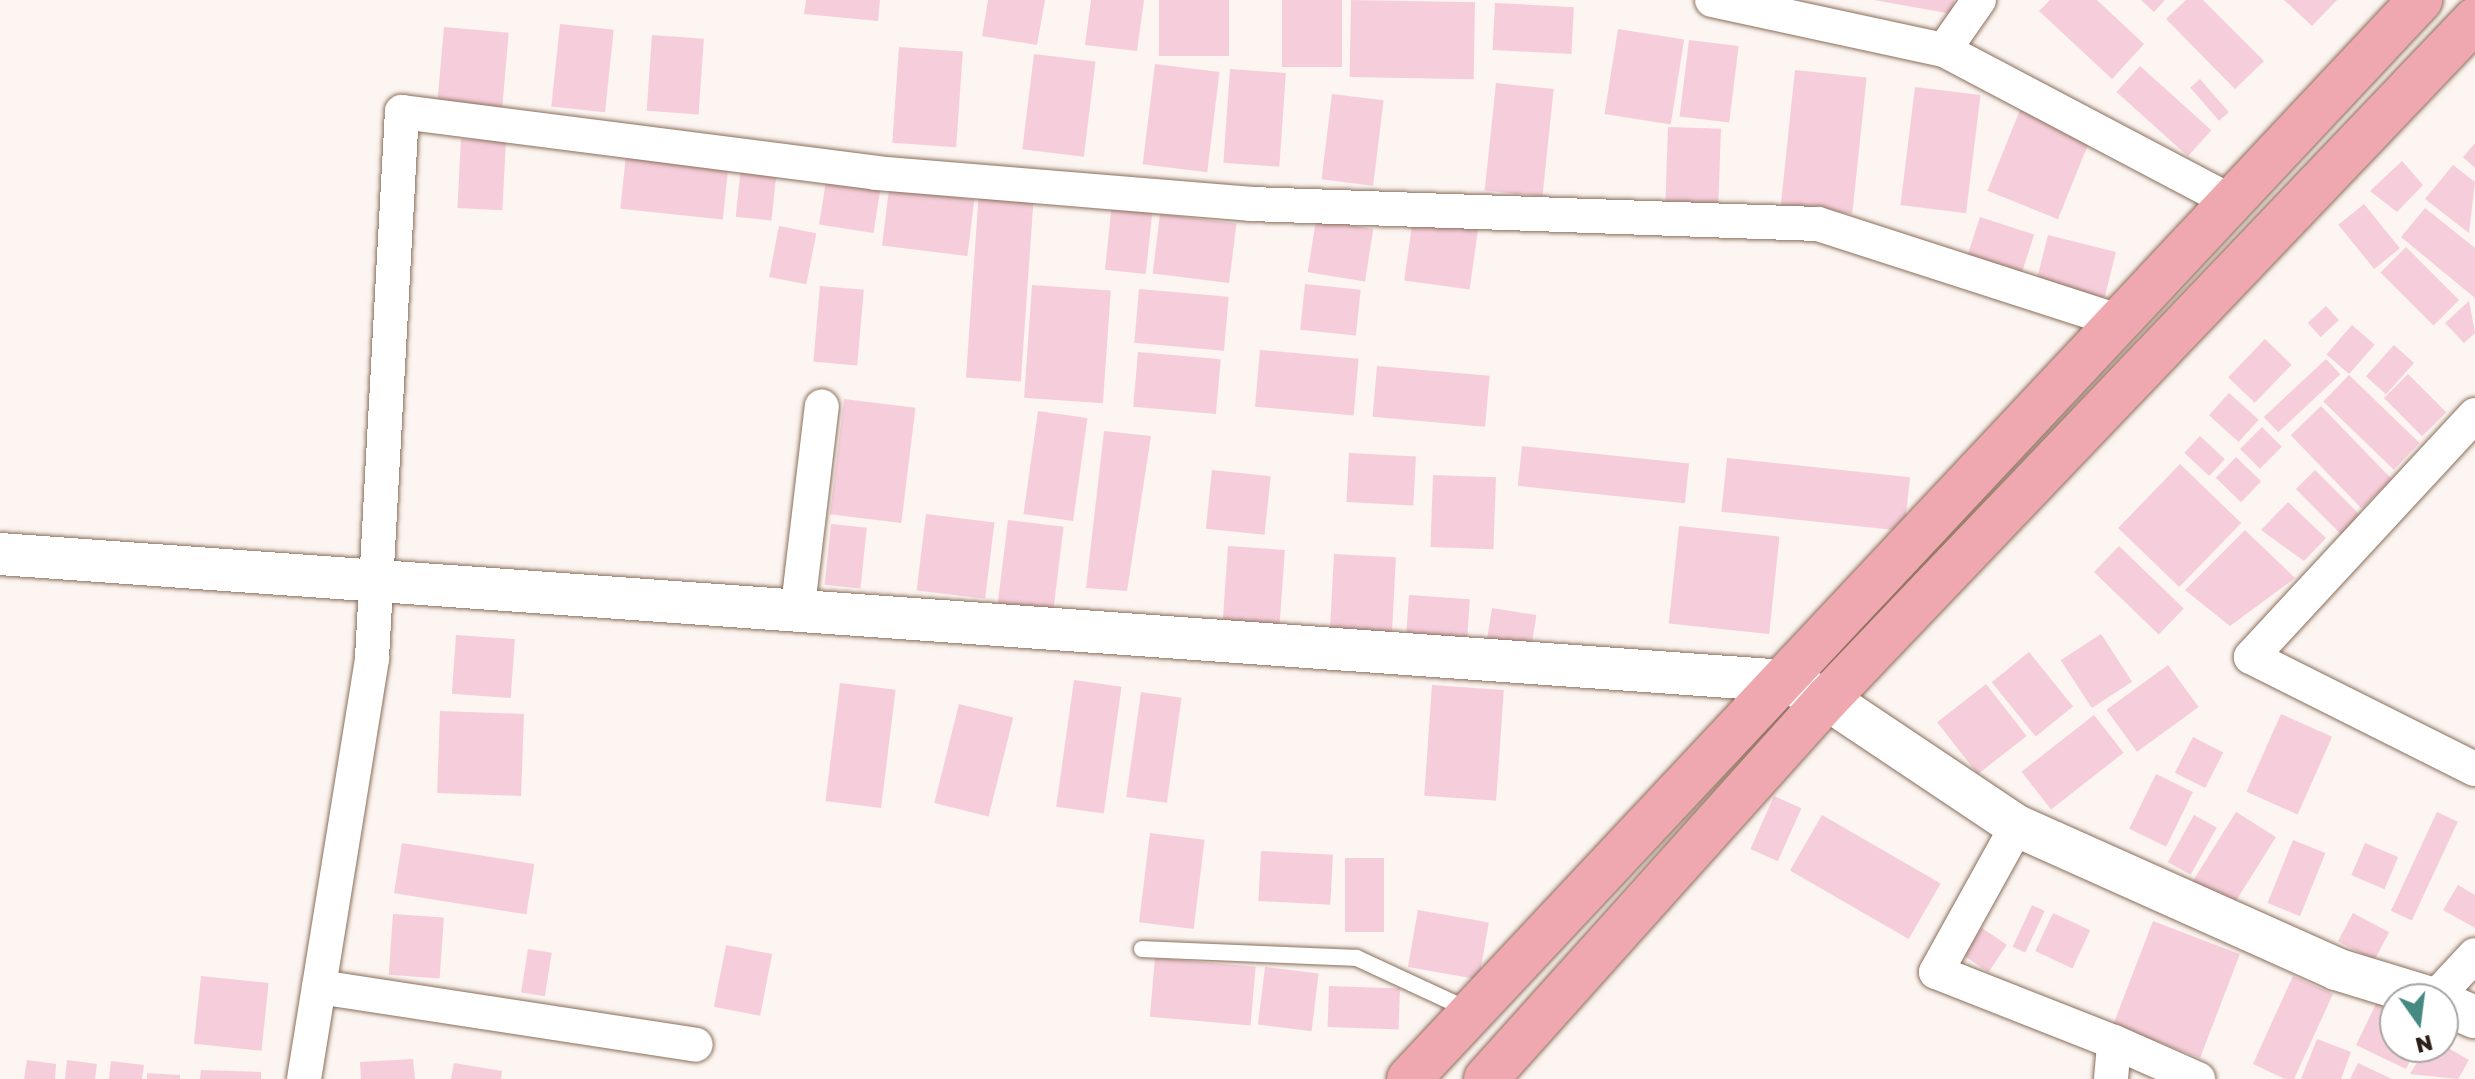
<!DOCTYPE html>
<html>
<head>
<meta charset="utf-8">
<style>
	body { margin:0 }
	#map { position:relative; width:2475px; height:1079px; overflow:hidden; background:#fcf5f1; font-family:"Golos Text",sans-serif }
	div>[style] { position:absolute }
	.building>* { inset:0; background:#f6cedb; transform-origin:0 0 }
	.roads { filter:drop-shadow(0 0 2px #8a6e5a) drop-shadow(0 0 2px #8a6e5a) }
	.service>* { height:16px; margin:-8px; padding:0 8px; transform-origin:8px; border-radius:8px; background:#fff }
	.minor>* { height:34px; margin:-17px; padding:0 17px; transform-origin:17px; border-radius:17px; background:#fff }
	.tertiary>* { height:42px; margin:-21px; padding:0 21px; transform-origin:21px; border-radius:21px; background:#fff }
	.primary>* { height:44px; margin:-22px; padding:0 22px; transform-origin:22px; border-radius:22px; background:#efa8af }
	span { translate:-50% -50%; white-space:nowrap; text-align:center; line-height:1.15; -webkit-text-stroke:7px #fff; paint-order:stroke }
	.north { position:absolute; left:2379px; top:983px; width:80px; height:80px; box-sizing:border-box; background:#fff; border:2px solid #aaa5a2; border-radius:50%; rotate:166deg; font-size:22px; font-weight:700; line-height:32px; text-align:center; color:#2b1f17 }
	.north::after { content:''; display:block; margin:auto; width:28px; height:36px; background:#448a82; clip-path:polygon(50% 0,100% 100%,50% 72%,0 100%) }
</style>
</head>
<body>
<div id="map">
	<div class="building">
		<div style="clip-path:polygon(806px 0,880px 0,878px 21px,804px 14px)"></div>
		<div style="clip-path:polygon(988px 0,1045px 0,1037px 45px,982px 36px)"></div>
		<div style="clip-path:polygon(1091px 0,1144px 0,1137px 51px,1085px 45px)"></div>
		<div style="left:1159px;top:0;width:70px;height:56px"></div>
		<div style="left:1282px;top:0;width:60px;height:67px"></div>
		<div style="left:1351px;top:0;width:124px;height:77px;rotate:1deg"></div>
		<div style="clip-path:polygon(1874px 0,1954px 0,1952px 14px)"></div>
		<div style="clip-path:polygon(2050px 0,2097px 0,2144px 44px,2112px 79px,2039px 11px)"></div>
		<div style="clip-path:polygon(2141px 0,2165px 0,2154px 12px)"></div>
		<div style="clip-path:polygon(2186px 0,2203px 0,2264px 61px,2235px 89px,2166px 19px)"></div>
		<div style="clip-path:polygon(2284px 0,2337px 0,2312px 26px)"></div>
		<div style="left:1495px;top:3px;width:79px;height:47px;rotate:3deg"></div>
		<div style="left:560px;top:24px;width:54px;height:83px;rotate:6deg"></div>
		<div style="left:444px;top:27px;width:65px;height:78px;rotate:5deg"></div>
		<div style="left:1618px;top:29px;width:67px;height:86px;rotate:9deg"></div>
		<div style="left:652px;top:35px;width:52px;height:76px;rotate:4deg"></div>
		<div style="left:1689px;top:40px;width:50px;height:77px;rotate:7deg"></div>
		<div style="left:899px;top:47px;width:64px;height:96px;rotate:4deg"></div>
		<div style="left:1034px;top:54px;width:62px;height:96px;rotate:7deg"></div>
		<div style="left:1155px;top:64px;width:65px;height:101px;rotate:7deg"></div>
		<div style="left:2140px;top:66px;width:96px;height:35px;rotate:42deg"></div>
		<div style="left:1230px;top:69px;width:56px;height:94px;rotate:4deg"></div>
		<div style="left:1795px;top:70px;width:72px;height:137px;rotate:6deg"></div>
		<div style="left:2200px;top:79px;width:44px;height:13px;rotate:49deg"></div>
		<div style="left:1496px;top:83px;width:58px;height:108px;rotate:6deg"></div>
		<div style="left:1915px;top:87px;width:66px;height:119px;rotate:7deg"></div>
		<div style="left:1332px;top:94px;width:52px;height:86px;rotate:7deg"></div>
		<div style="left:2020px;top:110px;width:76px;height:87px;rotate:22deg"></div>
		<div style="left:1668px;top:127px;width:53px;height:89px;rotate:2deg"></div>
		<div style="left:461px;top:139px;width:45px;height:69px;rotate:3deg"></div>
		<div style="clip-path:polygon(2475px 143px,2475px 168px,2463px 157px)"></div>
		<div style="left:627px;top:145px;width:103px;height:64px;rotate:6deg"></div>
		<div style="clip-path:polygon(2402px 161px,2423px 185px,2397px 212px,2370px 191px)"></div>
		<div style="clip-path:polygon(2453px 165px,2475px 182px,2469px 233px,2425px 199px)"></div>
		<div style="left:741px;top:166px;width:36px;height:51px;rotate:6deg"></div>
		<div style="left:826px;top:181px;width:55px;height:44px;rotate:9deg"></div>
		<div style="left:889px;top:189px;width:86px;height:57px;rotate:7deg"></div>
		<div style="left:979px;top:191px;width:55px;height:187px;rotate:4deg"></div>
		<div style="left:1112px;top:203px;width:41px;height:67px;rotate:6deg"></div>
		<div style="left:2364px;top:204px;width:57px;height:33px;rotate:51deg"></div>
		<div style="clip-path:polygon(2425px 208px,2475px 248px,2475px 298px,2401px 237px)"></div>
		<div style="left:1160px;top:214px;width:77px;height:60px;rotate:7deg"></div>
		<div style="left:1980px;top:217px;width:57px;height:47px;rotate:18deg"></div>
		<div style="left:1413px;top:218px;width:66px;height:63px;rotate:8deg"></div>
		<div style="left:1316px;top:220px;width:58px;height:53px;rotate:9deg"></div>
		<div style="left:779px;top:226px;width:38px;height:52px;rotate:11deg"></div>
		<div style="left:2048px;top:235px;width:70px;height:50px;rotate:14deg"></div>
		<div style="left:2406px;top:247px;width:75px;height:36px;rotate:45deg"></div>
		<div style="left:1305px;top:284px;width:56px;height:46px;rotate:6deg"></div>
		<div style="left:1032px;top:285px;width:79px;height:113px;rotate:4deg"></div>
		<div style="left:820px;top:286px;width:44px;height:76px;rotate:5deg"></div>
		<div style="left:1139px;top:289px;width:90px;height:54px;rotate:5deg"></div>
		<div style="clip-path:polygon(2469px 301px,2475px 333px,2464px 343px,2445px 323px)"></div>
		<div style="left:2326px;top:306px;width:19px;height:25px;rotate:47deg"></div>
		<div style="left:2352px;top:325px;width:30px;height:39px;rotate:41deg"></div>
		<div style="left:2265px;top:339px;width:37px;height:53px;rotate:44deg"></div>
		<div style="left:2394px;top:345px;width:27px;height:42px;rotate:42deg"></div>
		<div style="left:1260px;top:350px;width:99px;height:57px;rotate:5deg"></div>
		<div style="left:1138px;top:352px;width:83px;height:55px;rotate:5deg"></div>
		<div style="left:2326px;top:359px;width:21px;height:85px;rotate:47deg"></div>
		<div style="left:1377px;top:366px;width:113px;height:51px;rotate:5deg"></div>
		<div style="left:2408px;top:374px;width:54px;height:34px;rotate:45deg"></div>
		<div style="left:2349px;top:375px;width:98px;height:37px;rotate:44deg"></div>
		<div style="left:2229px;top:393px;width:40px;height:30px;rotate:42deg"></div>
		<div style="left:844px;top:399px;width:72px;height:116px;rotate:7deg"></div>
		<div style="left:2321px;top:406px;width:102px;height:42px;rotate:46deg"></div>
		<div style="left:1038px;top:411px;width:50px;height:104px;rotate:8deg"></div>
		<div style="left:2262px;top:427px;width:28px;height:31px;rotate:45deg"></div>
		<div style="clip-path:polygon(1104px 431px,1151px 436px,1127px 591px,1086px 588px)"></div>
		<div style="left:2200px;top:436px;width:34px;height:23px;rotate:43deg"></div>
		<div style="left:1522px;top:446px;width:168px;height:40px;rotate:6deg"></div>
		<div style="left:1349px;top:453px;width:67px;height:49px;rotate:3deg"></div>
		<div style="left:2236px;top:457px;width:35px;height:29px;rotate:44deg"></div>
		<div style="left:1727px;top:458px;width:184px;height:54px;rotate:6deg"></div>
		<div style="left:2180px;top:464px;width:85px;height:89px;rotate:44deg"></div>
		<div style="left:1212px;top:470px;width:59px;height:59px;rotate:6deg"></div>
		<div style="left:2315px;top:470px;width:66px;height:27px;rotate:45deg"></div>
		<div style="left:1433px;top:475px;width:63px;height:72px;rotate:2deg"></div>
		<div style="clip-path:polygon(2288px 502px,2326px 538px,2304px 561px,2261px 530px)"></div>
		<div style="left:926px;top:514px;width:69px;height:77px;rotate:7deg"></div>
		<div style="left:1008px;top:520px;width:56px;height:91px;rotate:7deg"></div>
		<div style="left:831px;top:524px;width:36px;height:61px;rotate:6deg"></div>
		<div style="left:1679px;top:526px;width:101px;height:98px;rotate:6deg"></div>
		<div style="clip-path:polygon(2245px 530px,2295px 578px,2230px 626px,2185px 590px)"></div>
		<div style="left:1228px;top:546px;width:57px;height:74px;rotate:4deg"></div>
		<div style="left:2119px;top:546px;width:90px;height:36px;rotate:44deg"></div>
		<div style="left:1334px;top:554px;width:62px;height:86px;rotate:3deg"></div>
		<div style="left:1409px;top:595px;width:61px;height:41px;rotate:4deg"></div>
		<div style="left:1492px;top:608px;width:45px;height:42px;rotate:9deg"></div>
		<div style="left:2101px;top:634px;width:57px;height:48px;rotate:57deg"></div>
		<div style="left:456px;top:635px;width:59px;height:59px;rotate:4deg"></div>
		<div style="left:2029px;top:652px;width:70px;height:48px;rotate:51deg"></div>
		<div style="left:2168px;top:665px;width:52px;height:76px;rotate:54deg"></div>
		<div style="left:1074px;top:680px;width:48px;height:128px;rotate:8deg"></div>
		<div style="left:840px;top:683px;width:56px;height:119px;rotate:7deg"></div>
		<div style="left:1986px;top:684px;width:66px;height:62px;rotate:52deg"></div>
		<div style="left:1432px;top:685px;width:72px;height:111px;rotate:4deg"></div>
		<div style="left:1141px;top:692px;width:41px;height:106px;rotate:8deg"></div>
		<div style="left:959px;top:704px;width:56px;height:102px;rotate:14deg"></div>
		<div style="left:440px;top:711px;width:84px;height:82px;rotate:2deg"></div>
		<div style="left:2281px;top:714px;width:56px;height:85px;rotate:24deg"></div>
		<div style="left:2094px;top:715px;width:48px;height:92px;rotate:52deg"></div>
		<div style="left:2193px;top:737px;width:34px;height:40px;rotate:27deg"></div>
		<div style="left:2156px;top:774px;width:41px;height:61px;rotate:26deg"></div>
		<div style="left:1774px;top:796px;width:30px;height:58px;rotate:24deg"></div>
		<div style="left:2236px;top:812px;width:47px;height:82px;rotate:32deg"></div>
		<div style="left:2437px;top:812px;width:23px;height:109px;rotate:25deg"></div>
		<div style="left:1822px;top:815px;width:137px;height:64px;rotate:30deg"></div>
		<div style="left:2194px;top:815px;width:26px;height:54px;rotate:29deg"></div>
		<div style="left:1150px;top:833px;width:55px;height:90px;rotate:7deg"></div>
		<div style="left:2293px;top:840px;width:35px;height:68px;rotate:22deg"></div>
		<div style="left:402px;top:843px;width:134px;height:51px;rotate:9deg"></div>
		<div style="left:2365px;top:843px;width:36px;height:35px;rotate:23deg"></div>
		<div style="left:1261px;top:851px;width:72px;height:50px;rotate:3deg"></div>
		<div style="left:1345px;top:858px;width:39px;height:74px"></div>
		<div style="clip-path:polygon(2458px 885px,2475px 895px,2475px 928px,2443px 910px)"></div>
		<div style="left:2032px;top:905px;width:14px;height:46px;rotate:25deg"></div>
		<div style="left:1418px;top:910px;width:72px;height:58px;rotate:10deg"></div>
		<div style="left:2053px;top:913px;width:41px;height:42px;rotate:25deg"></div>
		<div style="left:2353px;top:913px;width:41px;height:32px;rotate:28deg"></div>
		<div style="left:393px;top:914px;width:51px;height:61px;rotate:4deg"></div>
		<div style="left:2153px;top:921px;width:93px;height:111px;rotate:21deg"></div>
		<div style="left:1982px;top:928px;width:30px;height:33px;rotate:34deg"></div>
		<div style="left:726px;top:945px;width:47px;height:63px;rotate:11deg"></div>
		<div style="left:528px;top:949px;width:24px;height:44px;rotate:9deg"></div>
		<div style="left:1155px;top:958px;width:101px;height:59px;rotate:5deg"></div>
		<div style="left:1265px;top:967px;width:54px;height:58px;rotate:7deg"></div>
		<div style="left:201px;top:976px;width:68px;height:68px;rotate:6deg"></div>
		<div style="clip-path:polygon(2293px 976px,2333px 994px,2294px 1079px,2285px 1079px,2253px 1064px)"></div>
		<div style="left:1329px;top:986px;width:71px;height:41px;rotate:2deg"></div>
		<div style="clip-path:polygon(2377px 1002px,2395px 1011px,2395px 1047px,2417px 1047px,2406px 1069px,2356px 1045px)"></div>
		<div style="clip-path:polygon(2317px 1039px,2351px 1052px,2341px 1079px,2301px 1079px)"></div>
		<div style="clip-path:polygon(2443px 1045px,2469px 1060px,2458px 1079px,2410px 1074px,2426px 1047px)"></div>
		<div style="clip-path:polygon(413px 1059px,415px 1079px,361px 1079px,360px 1062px)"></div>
		<div style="clip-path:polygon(27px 1060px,56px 1064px,55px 1079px,24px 1079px)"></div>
		<div style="clip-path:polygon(67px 1060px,97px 1064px,95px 1079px,65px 1079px)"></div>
		<div style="clip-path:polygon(111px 1061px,144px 1065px,142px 1079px,109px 1079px)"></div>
		<div style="clip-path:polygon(454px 1063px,502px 1071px,501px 1079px,451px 1079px)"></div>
		<div style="clip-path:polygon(2358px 1063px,2392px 1079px,2350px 1079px)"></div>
		<div style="clip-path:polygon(201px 1070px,261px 1072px,261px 1079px,200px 1079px)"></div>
		<div style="clip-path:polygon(147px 1073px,180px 1075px,180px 1079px,147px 1079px)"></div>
	</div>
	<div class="roads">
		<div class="service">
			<div style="left:1142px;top:949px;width:215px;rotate:2.4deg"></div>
			<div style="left:1357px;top:958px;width:126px;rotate:24.9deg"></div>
		</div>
		<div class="minor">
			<div style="left:1712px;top:0;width:237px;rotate:12.2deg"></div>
			<div style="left:1944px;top:50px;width:322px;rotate:27.8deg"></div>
			<div style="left:1944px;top:50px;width:61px;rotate:-55deg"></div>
			<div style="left:2475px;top:415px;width:330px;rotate:132.8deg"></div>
			<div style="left:2251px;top:657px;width:250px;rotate:26.6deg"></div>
			<div style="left:798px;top:606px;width:201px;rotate:-83.2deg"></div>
			<div style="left:2017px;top:826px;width:167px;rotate:119deg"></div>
			<div style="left:1936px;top:972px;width:191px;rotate:21.5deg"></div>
			<div style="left:319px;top:987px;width:381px;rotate:8.7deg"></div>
			<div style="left:2434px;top:999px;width:60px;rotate:-47deg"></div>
			<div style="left:304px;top:1079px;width:426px;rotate:-80.8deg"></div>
			<div style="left:372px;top:658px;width:547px;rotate:-86.86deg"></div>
			<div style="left:402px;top:112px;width:478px;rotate:7.3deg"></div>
			<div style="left:876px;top:173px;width:376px;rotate:4.7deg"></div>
			<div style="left:1251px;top:204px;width:567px;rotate:2.02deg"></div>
			<div style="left:1818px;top:224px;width:312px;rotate:17.9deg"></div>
			<div style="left:2111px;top:1079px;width:37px;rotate:-85deg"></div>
			<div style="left:2114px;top:1042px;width:92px;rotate:23.8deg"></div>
		</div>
		<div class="tertiary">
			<div style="left:0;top:554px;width:1788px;rotate:4.07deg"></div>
			<div style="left:1783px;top:681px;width:48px;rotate:22.2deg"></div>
			<div style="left:1827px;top:699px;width:229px;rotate:33.8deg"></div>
			<div style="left:2017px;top:826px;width:350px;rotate:24.1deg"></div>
			<div style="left:2336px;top:969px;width:102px;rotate:17deg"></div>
			<div style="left:2443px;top:1003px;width:35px;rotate:24deg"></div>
		</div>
		<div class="primary">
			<div style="left:1409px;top:1079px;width:1479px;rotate:-46.86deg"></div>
			<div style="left:1486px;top:1079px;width:511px;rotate:-48.1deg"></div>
			<div style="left:1827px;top:699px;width:939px;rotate:-46.34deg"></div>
		</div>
	</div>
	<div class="north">N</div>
</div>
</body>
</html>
